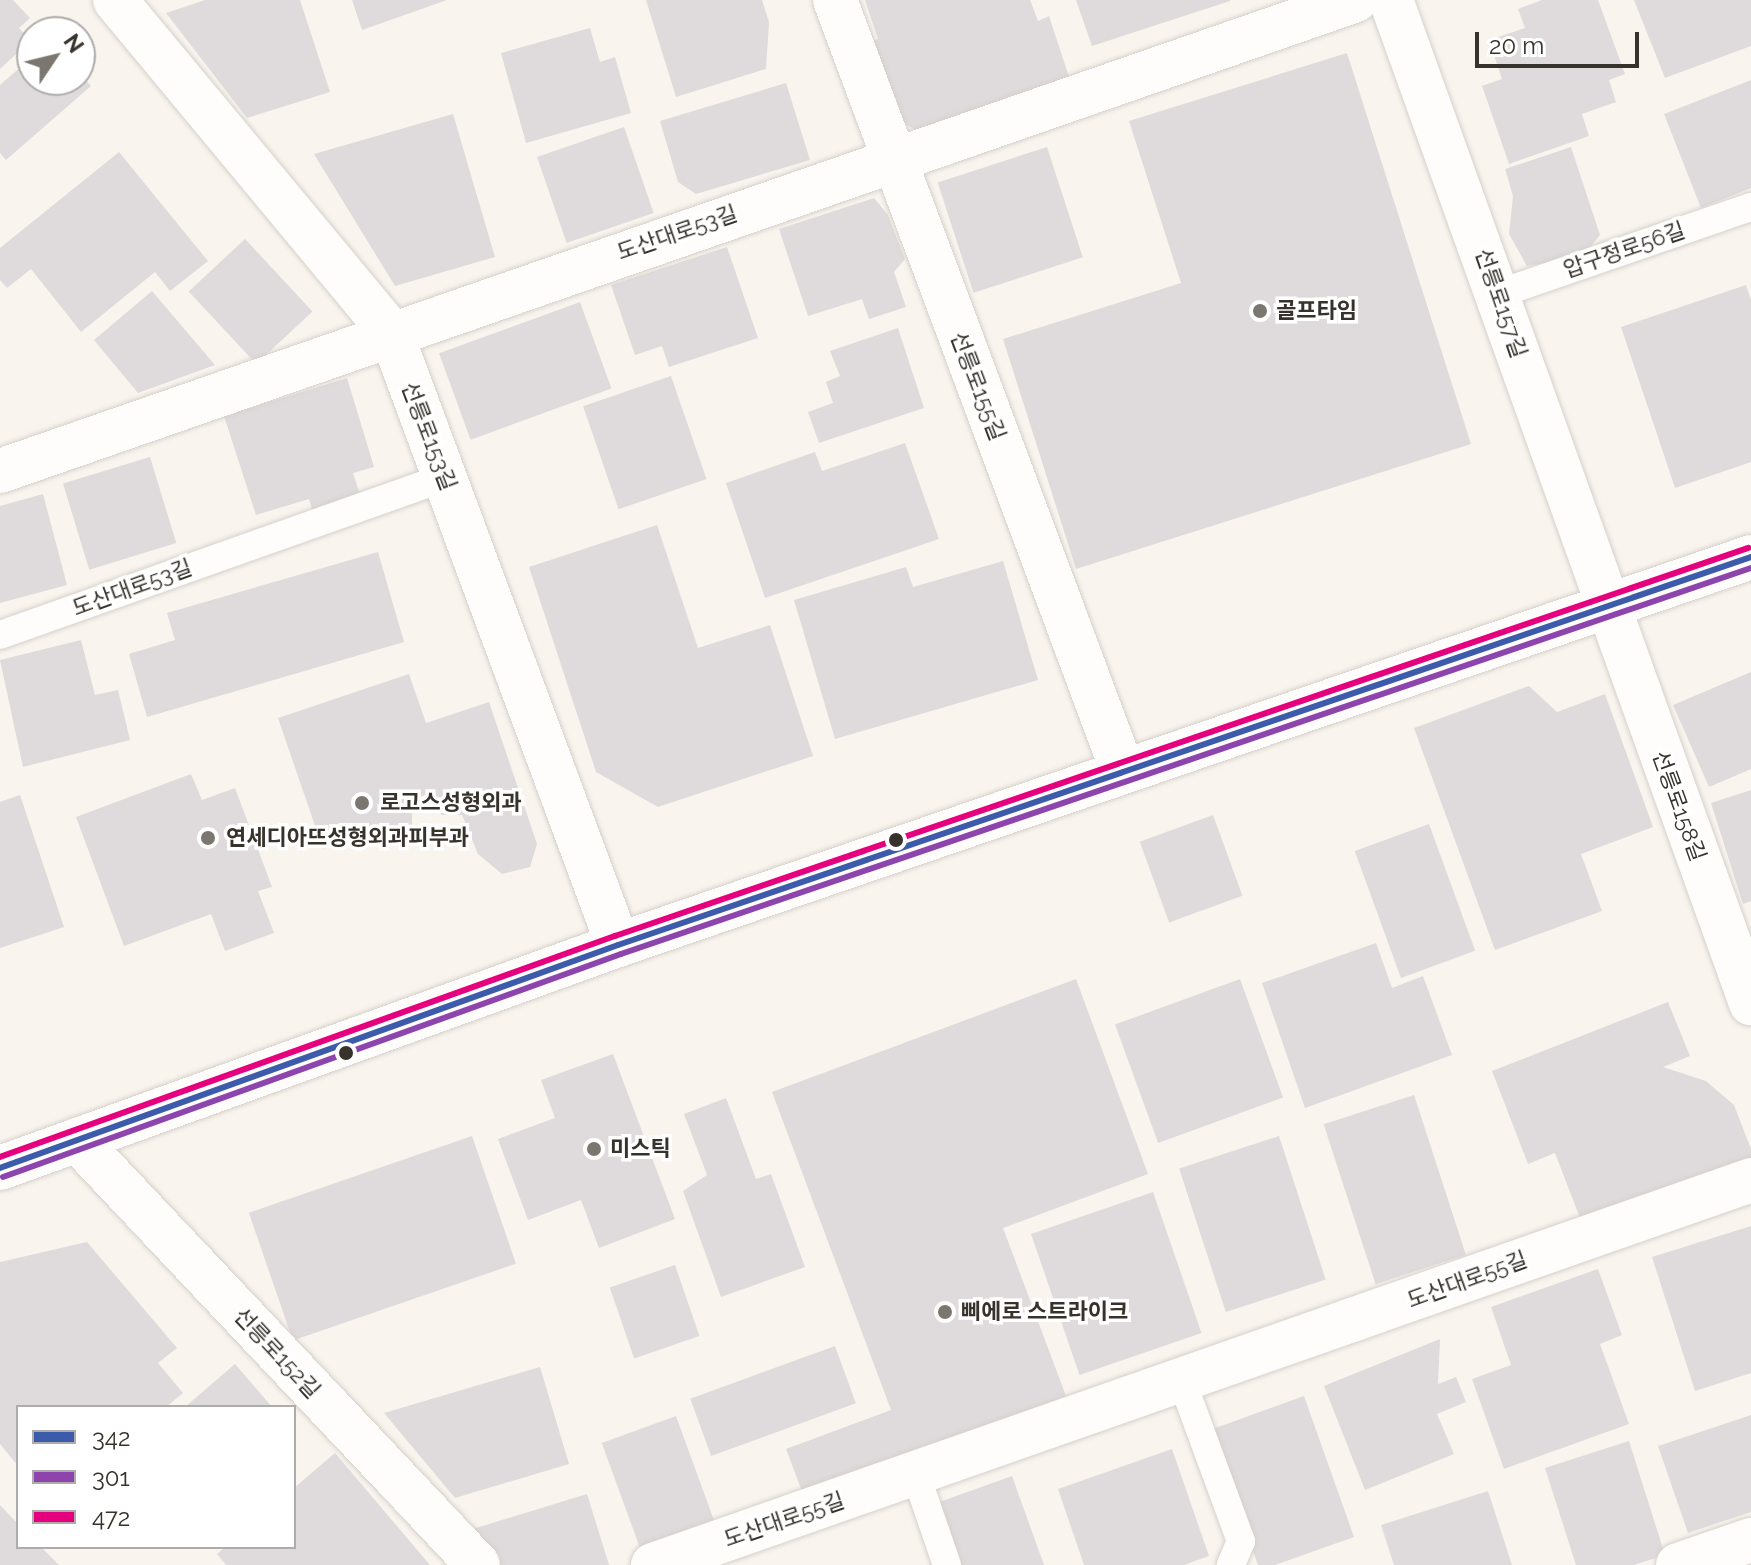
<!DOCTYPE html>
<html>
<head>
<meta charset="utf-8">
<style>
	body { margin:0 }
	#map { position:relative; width:1751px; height:1565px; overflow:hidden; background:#f9f4ee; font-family:Raleway,"Noto Sans KR",sans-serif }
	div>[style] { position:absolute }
	.building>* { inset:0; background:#dfdbdc; transform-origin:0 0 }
	.roads { filter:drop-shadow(0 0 2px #d5d0ca) drop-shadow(0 0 2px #d5d0ca) }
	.service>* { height:28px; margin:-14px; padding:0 14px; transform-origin:14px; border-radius:14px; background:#fefdfc }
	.minor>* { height:44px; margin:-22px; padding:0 22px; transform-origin:22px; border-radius:22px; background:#fefdfc }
	.secondary>* { height:44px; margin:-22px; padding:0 22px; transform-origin:22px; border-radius:22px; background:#fefdfc }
	.bus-1>* { height:6px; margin:-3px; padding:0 3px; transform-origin:3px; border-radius:3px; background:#3d5bab }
	.bus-2>* { height:6px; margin:-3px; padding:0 3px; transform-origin:3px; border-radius:3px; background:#8e44ad }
	.bus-3>* { height:6px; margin:-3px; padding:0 3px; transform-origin:3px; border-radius:3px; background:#e5007d }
	.dots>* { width:22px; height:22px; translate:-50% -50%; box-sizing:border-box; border:4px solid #fff; border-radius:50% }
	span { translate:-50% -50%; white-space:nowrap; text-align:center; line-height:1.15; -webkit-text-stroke:7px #fff; paint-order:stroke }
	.street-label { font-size:22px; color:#37332c }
	.poi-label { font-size:22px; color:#37332c; font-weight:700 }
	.left { translate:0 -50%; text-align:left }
	.legend { position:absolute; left:16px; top:1405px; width:280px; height:144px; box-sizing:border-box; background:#fff; border:2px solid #afadab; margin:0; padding:10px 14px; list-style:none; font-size:24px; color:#37332c }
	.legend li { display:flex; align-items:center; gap:16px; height:40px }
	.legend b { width:40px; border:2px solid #afadab }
	.north { position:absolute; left:16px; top:16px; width:80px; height:80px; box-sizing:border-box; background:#fff; border:2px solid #afadab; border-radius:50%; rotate:55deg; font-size:22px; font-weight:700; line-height:32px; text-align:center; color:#37332c }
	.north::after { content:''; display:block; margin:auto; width:28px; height:36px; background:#7b7770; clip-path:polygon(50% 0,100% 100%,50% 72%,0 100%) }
	.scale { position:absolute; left:1475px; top:32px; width:164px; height:36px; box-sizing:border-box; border:4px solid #37332c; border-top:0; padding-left:10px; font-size:24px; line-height:28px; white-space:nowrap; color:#37332c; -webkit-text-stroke:6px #fff; paint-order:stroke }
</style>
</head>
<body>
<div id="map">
	<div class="building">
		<div style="clip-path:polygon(0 0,13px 0,30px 18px,19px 28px,31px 40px,0 69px)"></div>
		<div style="clip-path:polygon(205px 0,300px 0,330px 92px,247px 118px,166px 13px)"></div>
		<div style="clip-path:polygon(352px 0,447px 0,362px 30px)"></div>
		<div style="clip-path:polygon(646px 0,762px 0,769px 22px,766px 69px,676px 97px)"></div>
		<div style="clip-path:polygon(865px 0,1030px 0,1038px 21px,1049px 16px,1069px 77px,916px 130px,882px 112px,859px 46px,878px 39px)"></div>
		<div style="clip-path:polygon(1076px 0,1230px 0,1230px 1px,1092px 46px)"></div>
		<div style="clip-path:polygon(1542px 0,1598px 0,1625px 74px,1609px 80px,1616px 102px,1582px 114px,1589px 136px,1509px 164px,1482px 86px,1502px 79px,1489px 40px,1525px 28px,1518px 9px)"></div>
		<div style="clip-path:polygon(1634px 0,1751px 0,1751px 46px,1665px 78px)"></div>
		<div style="clip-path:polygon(590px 28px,600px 62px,615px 57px,631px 113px,526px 143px,501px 53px)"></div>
		<div style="clip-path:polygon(1347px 53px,1471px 444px,1076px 569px,1003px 339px,1181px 283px,1129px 121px)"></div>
		<div style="clip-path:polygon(32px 57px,32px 80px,80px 80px,80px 73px,91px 86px,6px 160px,0 153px,0 85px)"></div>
		<div style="clip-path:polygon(1751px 80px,1751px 188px,1701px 208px,1664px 114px)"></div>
		<div style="clip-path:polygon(786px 83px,810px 160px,696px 194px,678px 182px,660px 121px)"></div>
		<div style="clip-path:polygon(453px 114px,495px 257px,395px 286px,314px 154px)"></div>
		<div style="left:624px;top:127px;width:91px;height:92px;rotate:71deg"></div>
		<div style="left:1047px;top:147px;width:116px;height:115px;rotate:72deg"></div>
		<div style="clip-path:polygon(1571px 147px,1600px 235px,1582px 257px,1527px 266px,1509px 234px,1513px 196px,1505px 169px)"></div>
		<div style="clip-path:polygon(119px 152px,208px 261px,170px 291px,155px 272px,81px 332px,31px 269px,7px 288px,0 280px,0 248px)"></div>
		<div style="clip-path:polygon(874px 198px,888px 215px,905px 259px,894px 272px,906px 307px,869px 319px,862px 299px,808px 316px,779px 229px)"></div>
		<div style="left:245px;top:239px;width:99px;height:77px;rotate:47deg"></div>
		<div style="clip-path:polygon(727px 247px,758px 338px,669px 367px,662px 346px,635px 355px,611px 285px)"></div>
		<div style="clip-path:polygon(1746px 285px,1751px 300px,1751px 462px,1675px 488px,1621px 327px)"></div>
		<div style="clip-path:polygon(152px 291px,215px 365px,138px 393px,94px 340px)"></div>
		<div style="left:580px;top:302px;width:92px;height:150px;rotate:70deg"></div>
		<div style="clip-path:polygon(898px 328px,924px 408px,819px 443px,808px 412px,833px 403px,826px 382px,840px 376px,830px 351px)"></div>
		<div style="left:671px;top:376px;width:109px;height:93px;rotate:71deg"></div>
		<div style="clip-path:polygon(347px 378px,374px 467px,353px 473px,363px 504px,315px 519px,309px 499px,256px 515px,224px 416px)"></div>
		<div style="clip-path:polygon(905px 443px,939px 539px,765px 598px,726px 483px,815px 452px,822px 471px)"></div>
		<div style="left:150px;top:457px;width:90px;height:91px;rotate:73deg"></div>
		<div style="clip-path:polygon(43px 494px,67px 585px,0 603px,0 506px)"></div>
		<div style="clip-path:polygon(657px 525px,698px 648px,770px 625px,813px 756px,658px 807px,596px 772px,529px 567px)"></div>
		<div style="clip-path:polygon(378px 552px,404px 642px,147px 717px,129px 654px,175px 640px,167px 613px)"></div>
		<div style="clip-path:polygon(1003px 561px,1038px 680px,835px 739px,794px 600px,906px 567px,913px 587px)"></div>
		<div style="clip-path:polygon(81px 640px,95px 695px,118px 690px,130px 740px,23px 767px,0 660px)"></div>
		<div style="clip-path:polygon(1751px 672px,1751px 769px,1709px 787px,1673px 705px)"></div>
		<div style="clip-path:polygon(409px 674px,426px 723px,489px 702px,537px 844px,530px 867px,502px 874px,478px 854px,462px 815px,442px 815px,427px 794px,412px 800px,412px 824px,379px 832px,348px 825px,323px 849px,278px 718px)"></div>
		<div style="clip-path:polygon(1529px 686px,1557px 712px,1605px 694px,1653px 827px,1581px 854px,1602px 911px,1495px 950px,1414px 728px)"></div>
		<div style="clip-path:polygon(191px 774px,202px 800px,235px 788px,272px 887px,258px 891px,274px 933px,225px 951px,211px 914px,124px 946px,76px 817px)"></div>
		<div style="clip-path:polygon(1751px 790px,1751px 901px,1743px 904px,1711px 803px)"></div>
		<div style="clip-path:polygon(20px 795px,64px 927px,0 948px,0 802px)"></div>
		<div style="left:1213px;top:815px;width:86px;height:78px;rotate:70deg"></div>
		<div style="left:1429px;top:824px;width:135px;height:79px;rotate:70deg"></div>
		<div style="clip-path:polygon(1376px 943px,1392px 988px,1423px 976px,1452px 1055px,1305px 1108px,1262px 983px)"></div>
		<div style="clip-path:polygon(1076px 979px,1148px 1174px,1003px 1228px,1066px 1396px,803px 1494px,786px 1449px,891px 1410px,772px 1092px)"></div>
		<div style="left:1240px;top:979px;width:126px;height:133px;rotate:70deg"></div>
		<div style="clip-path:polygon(1668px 1002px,1690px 1056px,1663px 1067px,1706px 1081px,1734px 1105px,1751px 1149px,1751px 1167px,1585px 1231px,1555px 1153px,1528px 1164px,1492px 1071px)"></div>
		<div style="clip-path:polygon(613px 1054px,675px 1219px,599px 1248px,581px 1200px,528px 1220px,498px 1139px,555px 1118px,541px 1080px)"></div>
		<div style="left:1414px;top:1095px;width:168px;height:95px;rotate:72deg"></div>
		<div style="clip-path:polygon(726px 1098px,756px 1179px,771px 1174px,805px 1267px,721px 1297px,683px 1191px,707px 1175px,684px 1114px)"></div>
		<div style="left:472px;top:1136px;width:135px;height:236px;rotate:71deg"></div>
		<div style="left:1279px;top:1136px;width:151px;height:105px;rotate:72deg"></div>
		<div style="left:1153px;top:1192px;width:149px;height:129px;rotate:71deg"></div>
		<div style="clip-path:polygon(1751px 1226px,1751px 1373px,1695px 1391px,1652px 1257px)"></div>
		<div style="clip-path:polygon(87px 1242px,177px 1348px,158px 1363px,183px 1393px,166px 1407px,18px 1407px,18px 1466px,0 1444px,0 1262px)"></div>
		<div style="left:675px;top:1265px;width:75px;height:69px;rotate:71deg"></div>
		<div style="clip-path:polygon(1598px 1269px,1622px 1335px,1600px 1344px,1629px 1424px,1504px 1469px,1472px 1379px,1511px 1365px,1491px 1307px)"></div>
		<div style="clip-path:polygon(1440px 1339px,1438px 1384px,1456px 1377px,1466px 1402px,1437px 1414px,1454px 1454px,1365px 1490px,1324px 1386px)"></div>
		<div style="left:835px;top:1346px;width:61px;height:154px;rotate:70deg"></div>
		<div style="clip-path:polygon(235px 1364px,272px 1407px,185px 1407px)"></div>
		<div style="clip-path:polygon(540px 1367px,569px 1464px,455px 1498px,384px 1413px)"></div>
		<div style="clip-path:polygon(1304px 1396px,1354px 1537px,1275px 1565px,1258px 1565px,1210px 1430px)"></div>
		<div style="clip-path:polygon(1751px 1415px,1751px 1512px,1688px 1533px,1658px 1446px)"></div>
		<div style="left:676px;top:1416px;width:127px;height:79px;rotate:70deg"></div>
		<div style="clip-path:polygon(1629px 1441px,1665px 1555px,1634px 1565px,1576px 1565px,1545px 1468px)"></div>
		<div style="clip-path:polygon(1172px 1449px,1209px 1556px,1184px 1565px,1084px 1565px,1058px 1489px)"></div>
		<div style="clip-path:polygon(335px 1453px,430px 1565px,226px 1565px,217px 1554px,225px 1547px,294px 1547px,294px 1488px)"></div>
		<div style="clip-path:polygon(1012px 1476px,1044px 1565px,953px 1565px,931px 1505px)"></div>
		<div style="clip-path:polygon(1488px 1491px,1512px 1565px,1394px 1565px,1381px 1525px)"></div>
		<div style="clip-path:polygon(587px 1494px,609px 1565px,498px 1565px,466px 1531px)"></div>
		<div style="clip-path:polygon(0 1505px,18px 1524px,18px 1547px,41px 1547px,59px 1565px,0 1565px)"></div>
	</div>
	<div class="roads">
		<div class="service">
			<div style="left:1498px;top:294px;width:268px;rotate:-19deg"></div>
			<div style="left:0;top:635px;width:472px;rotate:-19.5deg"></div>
			<div style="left:1182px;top:1381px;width:171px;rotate:69.8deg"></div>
			<div style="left:1241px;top:1541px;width:26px;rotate:113deg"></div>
			<div style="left:916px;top:1475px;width:95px;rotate:71deg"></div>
		</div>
		<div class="minor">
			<div style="left:115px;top:0;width:433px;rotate:50.3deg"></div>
			<div style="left:391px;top:333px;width:653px;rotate:69.65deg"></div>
			<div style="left:835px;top:0;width:824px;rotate:69.54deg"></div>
			<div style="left:1391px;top:0;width:1066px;rotate:70.26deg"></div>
			<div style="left:0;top:471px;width:1435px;rotate:-19.15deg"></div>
			<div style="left:77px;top:1140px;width:584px;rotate:46.66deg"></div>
			<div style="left:653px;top:1565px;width:1164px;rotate:-19.32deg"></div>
			<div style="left:1678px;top:1565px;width:77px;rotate:-18.9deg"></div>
		</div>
		<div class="secondary">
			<div style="left:0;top:1168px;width:657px;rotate:-19.84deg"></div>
			<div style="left:618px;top:945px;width:1198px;rotate:-18.9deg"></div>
		</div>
	</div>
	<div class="bus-1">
		<div style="left:0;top:1168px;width:657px;rotate:-19.84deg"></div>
		<div style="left:618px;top:945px;width:1198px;rotate:-18.9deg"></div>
	</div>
	<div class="bus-2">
		<div style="left:3px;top:1177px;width:657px;rotate:-19.84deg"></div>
		<div style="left:621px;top:954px;width:1194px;rotate:-18.86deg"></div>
	</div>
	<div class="bus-3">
		<div style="left:0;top:1157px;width:654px;rotate:-19.77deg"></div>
		<div style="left:615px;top:936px;width:1198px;rotate:-18.9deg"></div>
	</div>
	<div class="dots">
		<div style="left:1260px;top:311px;background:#7b7770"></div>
		<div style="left:362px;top:803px;background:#7b7770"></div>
		<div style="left:208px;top:838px;background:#7b7770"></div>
		<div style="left:896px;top:840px;background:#37332c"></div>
		<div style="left:346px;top:1053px;background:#37332c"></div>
		<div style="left:594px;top:1149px;background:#7b7770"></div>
		<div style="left:945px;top:1312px;background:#7b7770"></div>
	</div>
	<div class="street-label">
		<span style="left:677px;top:233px;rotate:-19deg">도산대로53길</span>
		<span style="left:1624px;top:250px;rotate:-19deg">압구정로56길</span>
		<span style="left:1501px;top:303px;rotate:71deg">선릉로157길</span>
		<span style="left:978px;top:386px;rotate:69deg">선릉로155길</span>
		<span style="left:429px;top:436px;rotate:69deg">선릉로153길</span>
		<span style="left:132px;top:588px;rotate:-20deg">도산대로53길</span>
		<span style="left:1679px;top:806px;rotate:70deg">선릉로158길</span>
		<span style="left:1467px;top:1280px;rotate:-20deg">도산대로55길</span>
		<span style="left:277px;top:1353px;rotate:47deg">선릉로152길</span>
		<span style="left:784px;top:1520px;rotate:-19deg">도산대로55길</span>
	</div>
	<div class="poi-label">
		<span class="left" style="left:1276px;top:311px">골프타임</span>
		<span class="left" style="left:380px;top:803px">로고스성형외과</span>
		<span class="left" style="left:226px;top:838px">연세디아뜨성형외과피부과</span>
		<span class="left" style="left:610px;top:1149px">미스틱</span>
		<span class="left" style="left:961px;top:1312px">삐에로 스트라이크</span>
	</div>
	<ul class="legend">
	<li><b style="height:10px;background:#3d5bab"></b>342</li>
	<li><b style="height:10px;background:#8e44ad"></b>301</li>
	<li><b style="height:10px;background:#e5007d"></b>472</li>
	</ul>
	<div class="north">N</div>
	<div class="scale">20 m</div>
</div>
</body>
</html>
